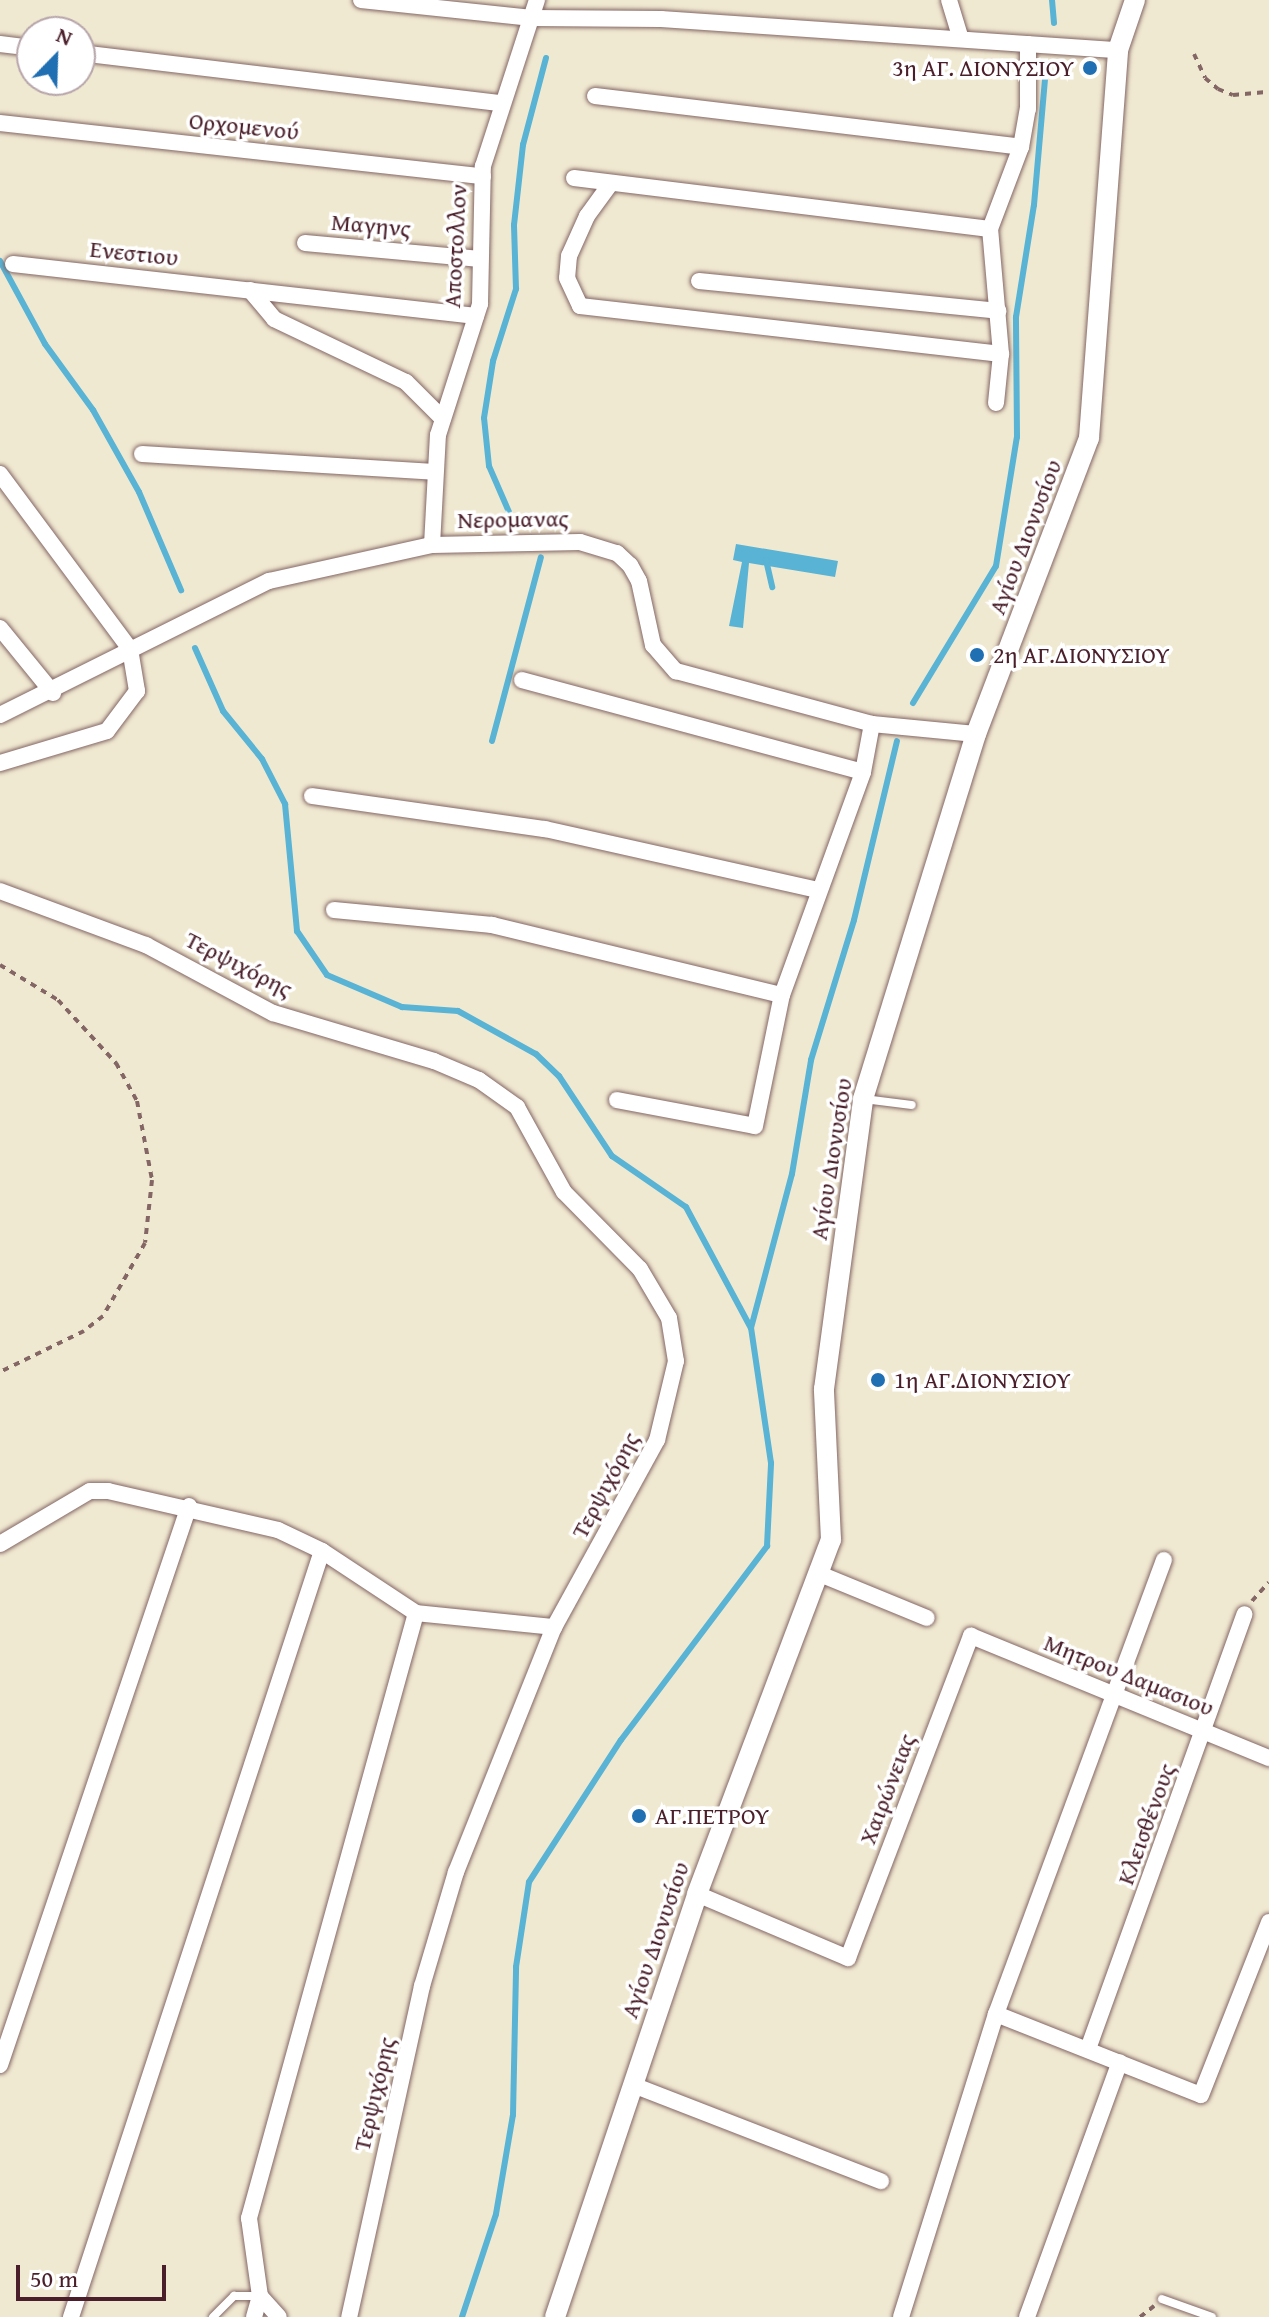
<!DOCTYPE html>
<html>
<head>
<meta charset="utf-8">
<style>
	body { margin:0 }
	#map { position:relative; width:1269px; height:2317px; overflow:hidden; background:#f0e9d1; font-family:"Gentium Book Plus",serif }
	div>[style] { position:absolute }
	.water>* { inset:0; background:#58b3d5 }
	.stream>* { height:6px; margin:-3px; padding:0 3px; transform-origin:3px; border-radius:3px; background:#58b3d5 }
	.path>* { height:4px; margin-top:-2px; transform-origin:0; background:repeating-linear-gradient(90deg,#846665 0 6px,transparent 0 12px) }
	.roads { filter:drop-shadow(0 0 2px #846665) drop-shadow(0 0 2px #846665) }
	.service>* { height:8px; margin:-4px; padding:0 4px; transform-origin:4px; border-radius:4px; background:#fff }
	.minor>* { height:16px; margin:-8px; padding:0 8px; transform-origin:8px; border-radius:8px; background:#fff }
	.tertiary>* { height:20px; margin:-10px; padding:0 10px; transform-origin:10px; border-radius:10px; background:#fff }
	.dots>* { width:22px; height:22px; translate:-50% -50%; box-sizing:border-box; border:4px solid #fff; border-radius:50% }
	span { translate:-50% -50%; white-space:nowrap; text-align:center; line-height:1.15; -webkit-text-stroke:7px #fff; paint-order:stroke }
	.poi-label { font-size:24px; color:#4a1f2b }
	.right { translate:-100% -50%; text-align:right }
	.left { translate:0 -50%; text-align:left }
	.street-label { font-size:24px; color:#4a1f2b }
	.north { position:absolute; left:16px; top:16px; width:80px; height:80px; box-sizing:border-box; background:#fff; border:2px solid #b7a5aa; border-radius:50%; rotate:23deg; font-size:22px; font-weight:700; line-height:32px; text-align:center; color:#4a1f2b }
	.north::after { content:''; display:block; margin:auto; width:28px; height:36px; background:#1f6fb2; clip-path:polygon(50% 0,100% 100%,50% 72%,0 100%) }
	.scale { position:absolute; left:16px; top:2265px; width:150px; height:36px; box-sizing:border-box; border:4px solid #4a1f2b; border-top:0; padding-left:10px; font-size:24px; line-height:28px; white-space:nowrap; color:#4a1f2b; -webkit-text-stroke:6px #fff; paint-order:stroke }
</style>
</head>
<body>
<div id="map">
	<div class="water">
		<div style="clip-path:polygon(736px 544px,838px 561px,835px 577px,749px 563px,743px 628px,729px 626px,742px 562px,733px 560px)"></div>
	</div>
	<div class="stream">
		<div style="left:1052px;top:0;width:23px;rotate:85deg"></div>
		<div style="left:0;top:261px;width:94px;rotate:61.5deg"></div>
		<div style="left:45px;top:344px;width:82px;rotate:54deg"></div>
		<div style="left:93px;top:410px;width:94px;rotate:60.7deg"></div>
		<div style="left:139px;top:492px;width:107px;rotate:66.8deg"></div>
		<div style="left:509px;top:512px;width:50px;rotate:-113.5deg"></div>
		<div style="left:489px;top:466px;width:48px;rotate:-95.9deg"></div>
		<div style="left:484px;top:418px;width:58px;rotate:-81deg"></div>
		<div style="left:493px;top:361px;width:76px;rotate:-72.3deg"></div>
		<div style="left:516px;top:289px;width:64px;rotate:-91.8deg"></div>
		<div style="left:514px;top:225px;width:81px;rotate:-83.6deg"></div>
		<div style="left:523px;top:145px;width:90px;rotate:-75.2deg"></div>
		<div style="left:766px;top:560px;width:28px;rotate:77deg"></div>
		<div style="left:195px;top:648px;width:69px;rotate:66deg"></div>
		<div style="left:223px;top:711px;width:62px;rotate:50.9deg"></div>
		<div style="left:262px;top:759px;width:51px;rotate:62.9deg"></div>
		<div style="left:285px;top:804px;width:128px;rotate:84.6deg"></div>
		<div style="left:297px;top:931px;width:53px;rotate:55.7deg"></div>
		<div style="left:327px;top:975px;width:82px;rotate:23.1deg"></div>
		<div style="left:402px;top:1007px;width:56px;rotate:4.1deg"></div>
		<div style="left:458px;top:1011px;width:89px;rotate:28.9deg"></div>
		<div style="left:536px;top:1054px;width:32px;rotate:44deg"></div>
		<div style="left:559px;top:1076px;width:96px;rotate:56.5deg"></div>
		<div style="left:612px;top:1156px;width:90px;rotate:34.6deg"></div>
		<div style="left:686px;top:1207px;width:137px;rotate:61.8deg"></div>
		<div style="left:913px;top:703px;width:160px;rotate:-58.8deg"></div>
		<div style="left:996px;top:566px;width:131px;rotate:-80.8deg"></div>
		<div style="left:1017px;top:437px;width:120px;rotate:-90.5deg"></div>
		<div style="left:1016px;top:317px;width:113px;rotate:-80.9deg"></div>
		<div style="left:1034px;top:205px;width:139px;rotate:-85deg"></div>
		<div style="left:492px;top:741px;width:190px;rotate:-75.1deg"></div>
		<div style="left:462px;top:2317px;width:108px;rotate:-71.7deg"></div>
		<div style="left:496px;top:2214px;width:100px;rotate:-80.3deg"></div>
		<div style="left:513px;top:2115px;width:148px;rotate:-88.8deg"></div>
		<div style="left:516px;top:1967px;width:86px;rotate:-81.3deg"></div>
		<div style="left:529px;top:1882px;width:169px;rotate:-57.1deg"></div>
		<div style="left:621px;top:1740px;width:243px;rotate:-53deg"></div>
		<div style="left:767px;top:1546px;width:83px;rotate:-87.2deg"></div>
		<div style="left:771px;top:1463px;width:136px;rotate:-98.4deg"></div>
		<div style="left:751px;top:1328px;width:159px;rotate:-75.1deg"></div>
		<div style="left:792px;top:1174px;width:116px;rotate:-80.5deg"></div>
		<div style="left:811px;top:1060px;width:146px;rotate:-72.9deg"></div>
		<div style="left:854px;top:920px;width:184px;rotate:-76.5deg"></div>
	</div>
	<div class="path">
		<div style="left:1194px;top:54px;width:26px;rotate:65deg"></div>
		<div style="left:1205px;top:78px;width:17px;rotate:40deg"></div>
		<div style="left:1218px;top:89px;width:16px;rotate:22deg"></div>
		<div style="left:1233px;top:95px;width:36px;rotate:-5deg"></div>
		<div style="left:0;top:965px;width:68px;rotate:31.1deg"></div>
		<div style="left:58px;top:1000px;width:86px;rotate:47.4deg"></div>
		<div style="left:116px;top:1063px;width:43px;rotate:61.1deg"></div>
		<div style="left:137px;top:1101px;width:80px;rotate:79.2deg"></div>
		<div style="left:152px;top:1180px;width:63px;rotate:96.3deg"></div>
		<div style="left:145px;top:1243px;width:84px;rotate:119.9deg"></div>
		<div style="left:103px;top:1316px;width:24px;rotate:142deg"></div>
		<div style="left:84px;top:1331px;width:93px;rotate:154deg"></div>
		<div style="left:1252px;top:1601px;width:25px;rotate:-48deg"></div>
		<div style="left:1140px;top:2317px;width:18px;rotate:-38deg"></div>
	</div>
	<div class="roads">
		<div class="service">
			<div style="left:864px;top:1099px;width:48px;rotate:7.1deg"></div>
			<div style="left:1162px;top:2299px;width:53px;rotate:19.8deg"></div>
			<div style="left:213px;top:2317px;width:30px;rotate:-45deg"></div>
			<div style="left:234px;top:2296px;width:25px"></div>
		</div>
		<div class="minor">
			<div style="left:361px;top:0;width:172px;rotate:6deg"></div>
			<div style="left:532px;top:18px;width:129px;rotate:0.4deg"></div>
			<div style="left:661px;top:19px;width:458px;rotate:3.9deg"></div>
			<div style="left:949px;top:0;width:39px;rotate:73deg"></div>
			<div style="left:0;top:44px;width:32px;rotate:7deg"></div>
			<div style="left:80px;top:53px;width:424px;rotate:6.8deg"></div>
			<div style="left:595px;top:96px;width:429px;rotate:6.8deg"></div>
			<div style="left:1021px;top:147px;width:39px;rotate:-80deg"></div>
			<div style="left:1028px;top:109px;width:65px;rotate:-90deg"></div>
			<div style="left:0;top:123px;width:486px;rotate:6.3deg"></div>
			<div style="left:574px;top:178px;width:419px;rotate:7deg"></div>
			<div style="left:611px;top:183px;width:41px;rotate:126deg"></div>
			<div style="left:587px;top:216px;width:44px;rotate:114.2deg"></div>
			<div style="left:569px;top:256px;width:22px;rotate:95deg"></div>
			<div style="left:567px;top:278px;width:31px;rotate:65deg"></div>
			<div style="left:580px;top:306px;width:424px;rotate:6.5deg"></div>
			<div style="left:305px;top:243px;width:176px;rotate:5.2deg"></div>
			<div style="left:13px;top:264px;width:466px;rotate:6.4deg"></div>
			<div style="left:699px;top:281px;width:301px;rotate:5.7deg"></div>
			<div style="left:250px;top:290px;width:38px;rotate:50deg"></div>
			<div style="left:274px;top:319px;width:146px;rotate:25.5deg"></div>
			<div style="left:406px;top:382px;width:52px;rotate:45deg"></div>
			<div style="left:996px;top:403px;width:49px;rotate:-84.2deg"></div>
			<div style="left:1001px;top:354px;width:125px;rotate:-95deg"></div>
			<div style="left:990px;top:229px;width:88px;rotate:-69.3deg"></div>
			<div style="left:142px;top:454px;width:293px;rotate:3.5deg"></div>
			<div style="left:0;top:474px;width:218px;rotate:53.4deg"></div>
			<div style="left:130px;top:649px;width:43px;rotate:80.5deg"></div>
			<div style="left:137px;top:691px;width:50px;rotate:126.9deg"></div>
			<div style="left:107px;top:731px;width:112px;rotate:163.3deg"></div>
			<div style="left:432px;top:545px;width:110px;rotate:-86.9deg"></div>
			<div style="left:438px;top:435px;width:138px;rotate:-72.2deg"></div>
			<div style="left:480px;top:304px;width:138px;rotate:-88.8deg"></div>
			<div style="left:483px;top:166px;width:175px;rotate:-72deg"></div>
			<div style="left:0;top:628px;width:84px;rotate:50.8deg"></div>
			<div style="left:522px;top:680px;width:353px;rotate:15.1deg"></div>
			<div style="left:0;top:715px;width:301px;rotate:-26.5deg"></div>
			<div style="left:269px;top:581px;width:167px;rotate:-12.5deg"></div>
			<div style="left:432px;top:545px;width:148px;rotate:-1.2deg"></div>
			<div style="left:580px;top:542px;width:39px;rotate:17deg"></div>
			<div style="left:617px;top:553px;width:18px;rotate:43deg"></div>
			<div style="left:630px;top:565px;width:18px;rotate:61deg"></div>
			<div style="left:639px;top:581px;width:66px;rotate:77.7deg"></div>
			<div style="left:653px;top:645px;width:35px;rotate:49deg"></div>
			<div style="left:676px;top:671px;width:203px;rotate:15.1deg"></div>
			<div style="left:872px;top:724px;width:104px;rotate:5.5deg"></div>
			<div style="left:312px;top:796px;width:235px;rotate:8.1deg"></div>
			<div style="left:545px;top:829px;width:279px;rotate:12.6deg"></div>
			<div style="left:0;top:891px;width:156px;rotate:20.3deg"></div>
			<div style="left:146px;top:945px;width:144px;rotate:28.2deg"></div>
			<div style="left:273px;top:1013px;width:168px;rotate:16.6deg"></div>
			<div style="left:434px;top:1061px;width:49px;rotate:22.9deg"></div>
			<div style="left:479px;top:1080px;width:47px;rotate:35.4deg"></div>
			<div style="left:517px;top:1107px;width:97px;rotate:61.1deg"></div>
			<div style="left:564px;top:1192px;width:108px;rotate:45.4deg"></div>
			<div style="left:640px;top:1269px;width:57px;rotate:59.4deg"></div>
			<div style="left:669px;top:1318px;width:44px;rotate:80.8deg"></div>
			<div style="left:676px;top:1361px;width:81px;rotate:103.5deg"></div>
			<div style="left:657px;top:1440px;width:213px;rotate:118.8deg"></div>
			<div style="left:554px;top:1627px;width:264px;rotate:111.8deg"></div>
			<div style="left:456px;top:1872px;width:119px;rotate:106.6deg"></div>
			<div style="left:422px;top:1986px;width:339px;rotate:102.4deg"></div>
			<div style="left:334px;top:910px;width:159px;rotate:5.4deg"></div>
			<div style="left:492px;top:925px;width:298px;rotate:13.6deg"></div>
			<div style="left:617px;top:1100px;width:140px;rotate:10.7deg"></div>
			<div style="left:755px;top:1126px;width:134px;rotate:-78.4deg"></div>
			<div style="left:782px;top:995px;width:237px;rotate:-70deg"></div>
			<div style="left:863px;top:772px;width:49px;rotate:-79.4deg"></div>
			<div style="left:0;top:1544px;width:104px;rotate:-30.5deg"></div>
			<div style="left:90px;top:1491px;width:18px"></div>
			<div style="left:108px;top:1491px;width:174px;rotate:12.9deg"></div>
			<div style="left:278px;top:1530px;width:49px;rotate:25.5deg"></div>
			<div style="left:322px;top:1551px;width:113px;rotate:33.4deg"></div>
			<div style="left:416px;top:1613px;width:628px;rotate:105.43deg"></div>
			<div style="left:249px;top:2218px;width:79px;rotate:82deg"></div>
			<div style="left:260px;top:2296px;width:28px;rotate:48deg"></div>
			<div style="left:822px;top:1575px;width:113px;rotate:22.3deg"></div>
			<div style="left:416px;top:1613px;width:139px;rotate:5.8deg"></div>
			<div style="left:697px;top:1894px;width:164px;rotate:23deg"></div>
			<div style="left:848px;top:1958px;width:345px;rotate:-69.1deg"></div>
			<div style="left:971px;top:1636px;width:322px;rotate:22.3deg"></div>
			<div style="left:996px;top:2014px;width:220px;rotate:21.6deg"></div>
			<div style="left:1201px;top:2095px;width:186px;rotate:-68.5deg"></div>
			<div style="left:1088px;top:2049px;width:462px;rotate:-70.2deg"></div>
			<div style="left:0;top:2065px;width:590px;rotate:-71.32deg"></div>
			<div style="left:633px;top:2085px;width:266px;rotate:21.2deg"></div>
			<div style="left:71px;top:2317px;width:806px;rotate:-71.86deg"></div>
			<div style="left:254px;top:2317px;width:22px;rotate:-74deg"></div>
			<div style="left:901px;top:2317px;width:318px;rotate:-72.6deg"></div>
			<div style="left:996px;top:2014px;width:484px;rotate:-69.7deg"></div>
			<div style="left:1027px;top:2317px;width:271px;rotate:-70deg"></div>
		</div>
		<div class="tertiary">
			<div style="left:555px;top:2317px;width:446px;rotate:-71.4deg"></div>
			<div style="left:697px;top:1894px;width:379px;rotate:-69.3deg"></div>
			<div style="left:831px;top:1540px;width:151px;rotate:-92.7deg"></div>
			<div style="left:824px;top:1389px;width:293px;rotate:-82.3deg"></div>
			<div style="left:863px;top:1099px;width:382px;rotate:-72.8deg"></div>
			<div style="left:976px;top:734px;width:317px;rotate:-69.1deg"></div>
			<div style="left:1089px;top:438px;width:389px;rotate:-85.7deg"></div>
			<div style="left:1118px;top:50px;width:53px;rotate:-71.2deg"></div>
		</div>
	</div>
	<div class="dots">
		<div style="left:1090px;top:68px;background:#1f6fb2"></div>
		<div style="left:977px;top:655px;background:#1f6fb2"></div>
		<div style="left:878px;top:1380px;background:#1f6fb2"></div>
		<div style="left:639px;top:1816px;background:#1f6fb2"></div>
	</div>
	<div class="poi-label">
		<span class="right" style="left:1074px;top:68px">3η ΑΓ. ΔΙΟΝΥΣΙΟΥ</span>
		<span class="left" style="left:993px;top:655px">2η ΑΓ.ΔΙΟΝΥΣΙΟΥ</span>
		<span class="left" style="left:894px;top:1380px">1η ΑΓ.ΔΙΟΝΥΣΙΟΥ</span>
		<span class="left" style="left:655px;top:1816px">ΑΓ.ΠΕΤΡΟΥ</span>
	</div>
	<div class="street-label">
		<span style="left:244px;top:126px;rotate:6deg">Ορχομενού</span>
		<span style="left:371px;top:225px;rotate:5deg">Μαγηνς</span>
		<span style="left:455px;top:246px;rotate:-87deg">Αποστολλον</span>
		<span style="left:134px;top:253px;rotate:6deg">Ενεστιου</span>
		<span style="left:513px;top:519px;rotate:-1deg">Νερομανας</span>
		<span style="left:1025px;top:537px;rotate:-69deg">Αγίου Διονυσίου</span>
		<span style="left:239px;top:964px;rotate:27deg">Τερψιχόρης</span>
		<span style="left:831px;top:1159px;rotate:-81deg">Αγίου Διονυσίου</span>
		<span style="left:605px;top:1485px;rotate:-62deg">Τερψιχόρης</span>
		<span style="left:1129px;top:1675px;rotate:22deg">Μητρου Δαμασιου</span>
		<span style="left:887px;top:1789px;rotate:-69deg">Χαιρώνειας</span>
		<span style="left:1146px;top:1824px;rotate:-70deg">Κλεισθένους</span>
		<span style="left:655px;top:1940px;rotate:-71deg">Αγίου Διονυσίου</span>
		<span style="left:374px;top:2094px;rotate:-77deg">Τερψιχόρης</span>
	</div>
	<div class="north">N</div>
	<div class="scale">50 m</div>
</div>
</body>
</html>
